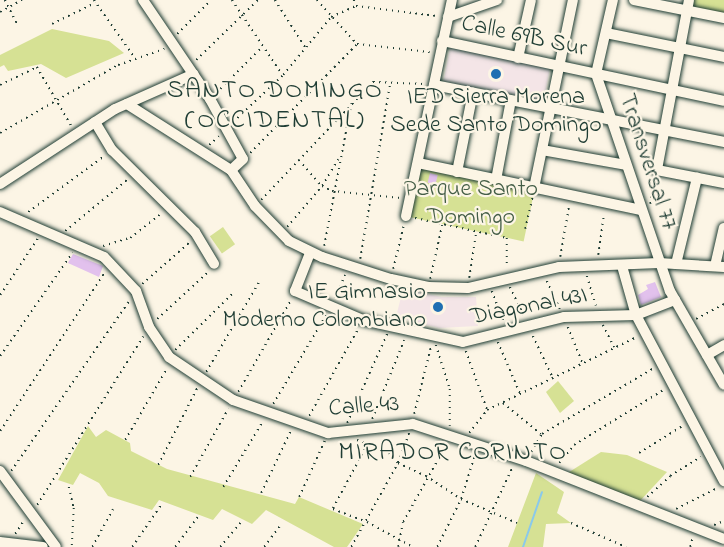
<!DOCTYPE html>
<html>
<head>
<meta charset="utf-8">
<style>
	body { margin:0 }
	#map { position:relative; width:724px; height:547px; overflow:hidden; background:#fcf5e5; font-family:"Indie Flower",sans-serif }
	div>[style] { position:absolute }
	.built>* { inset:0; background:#f4e5e7; transform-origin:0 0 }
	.green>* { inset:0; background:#d6e194; transform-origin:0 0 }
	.stream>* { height:2px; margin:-1px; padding:0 1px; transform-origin:1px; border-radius:1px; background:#8ac9eb }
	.building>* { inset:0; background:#e2c1ed; transform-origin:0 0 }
	.path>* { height:1.5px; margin-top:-0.75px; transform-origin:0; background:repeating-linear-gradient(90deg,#1f3d34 0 1.5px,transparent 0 6px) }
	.roads { filter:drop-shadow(0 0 2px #1f3d34) drop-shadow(0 0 2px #1f3d34) }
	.minor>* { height:10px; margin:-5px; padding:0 5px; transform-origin:5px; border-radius:5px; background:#fcf5e5 }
	.dots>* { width:16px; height:16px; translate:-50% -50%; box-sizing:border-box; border:3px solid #fcf5e5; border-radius:50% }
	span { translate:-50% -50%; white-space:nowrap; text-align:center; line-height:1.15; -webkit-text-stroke:4.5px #fcf5e5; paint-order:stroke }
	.street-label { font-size:24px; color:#1f3d34 }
	.poi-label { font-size:24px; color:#1f3d34 }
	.right { translate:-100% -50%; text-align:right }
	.park-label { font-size:24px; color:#445e47 }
	.neighbourhood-label { font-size:26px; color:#1f3d34; letter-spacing:1.5px }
</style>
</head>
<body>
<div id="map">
	<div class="built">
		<div style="left:450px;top:48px;width:102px;height:34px;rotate:11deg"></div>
		<div style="clip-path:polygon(403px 289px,442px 297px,476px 297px,478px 326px,439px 328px,396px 317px)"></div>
	</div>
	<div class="green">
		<div style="clip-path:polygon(693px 0,724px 0,724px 14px,692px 7px)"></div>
		<div style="clip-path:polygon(52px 29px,109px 41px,124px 53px,66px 78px,41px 64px,8px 71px,4px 65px,0 67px,0 55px)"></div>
		<div style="left:419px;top:166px;width:118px;height:52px;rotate:12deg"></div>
		<div style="left:223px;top:227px;width:21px;height:16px;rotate:55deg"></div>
		<div style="clip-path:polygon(558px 381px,574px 401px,560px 413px,546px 392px)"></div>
		<div style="clip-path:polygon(88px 426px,96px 437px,106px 430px,130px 443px,131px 451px,167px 469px,295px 504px,299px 497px,363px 524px,347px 547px,334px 547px,266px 510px,252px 524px,222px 509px,213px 520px,159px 500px,152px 510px,108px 496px,99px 483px,80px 473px,73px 485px,58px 480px)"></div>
		<div style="clip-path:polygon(601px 452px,627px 455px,667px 472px,639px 502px,566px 474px)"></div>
		<div style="clip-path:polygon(536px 473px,564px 492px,557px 513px,571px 523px,546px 524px,543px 547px,508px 547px)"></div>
	</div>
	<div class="stream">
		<div style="left:523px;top:547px;width:58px;rotate:-70.9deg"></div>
	</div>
	<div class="building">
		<div style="left:430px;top:173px;width:8px;height:10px;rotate:14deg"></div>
		<div style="clip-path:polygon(73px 254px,103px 266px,99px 277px,68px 263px)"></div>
		<div style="clip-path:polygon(655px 282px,661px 297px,641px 305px,638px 295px,648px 289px,646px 285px)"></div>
	</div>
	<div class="path">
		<div style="left:5px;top:0;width:27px;rotate:63deg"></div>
		<div style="left:94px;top:0;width:71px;rotate:54.7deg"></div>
		<div style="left:232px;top:0;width:89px;rotate:56deg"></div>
		<div style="left:275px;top:0;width:56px;rotate:57.4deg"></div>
		<div style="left:317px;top:0;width:59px;rotate:47.7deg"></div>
		<div style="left:354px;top:0;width:6px;rotate:72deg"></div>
		<div style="left:0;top:12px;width:25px;rotate:-29deg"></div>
		<div style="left:52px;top:24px;width:48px;rotate:-26deg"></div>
		<div style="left:177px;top:34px;width:48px;rotate:-45deg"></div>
		<div style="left:196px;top:60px;width:86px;rotate:-44.1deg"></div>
		<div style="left:0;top:85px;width:41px;rotate:-25.9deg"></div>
		<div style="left:37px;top:67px;width:69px;rotate:59.7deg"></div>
		<div style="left:216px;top:93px;width:64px;rotate:-45deg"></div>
		<div style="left:233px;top:122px;width:69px;rotate:-43.2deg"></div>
		<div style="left:283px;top:75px;width:75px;rotate:-50.4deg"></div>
		<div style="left:331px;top:17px;width:27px;rotate:-24deg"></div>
		<div style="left:356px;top:6px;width:82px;rotate:7deg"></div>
		<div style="left:0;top:133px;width:136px;rotate:-30deg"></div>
		<div style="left:118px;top:65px;width:49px;rotate:-19.2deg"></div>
		<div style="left:209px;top:145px;width:13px;rotate:-42deg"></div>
		<div style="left:250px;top:153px;width:153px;rotate:-45.5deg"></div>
		<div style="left:357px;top:44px;width:73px;rotate:6.3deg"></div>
		<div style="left:299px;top:160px;width:35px;rotate:49deg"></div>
		<div style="left:322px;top:186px;width:11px;rotate:27deg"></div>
		<div style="left:332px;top:191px;width:69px;rotate:5.8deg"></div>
		<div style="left:261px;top:200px;width:163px;rotate:-46.5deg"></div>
		<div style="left:373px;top:82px;width:51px;rotate:2.2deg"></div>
		<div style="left:650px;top:204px;width:25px;rotate:-79deg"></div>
		<div style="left:28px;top:212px;width:93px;rotate:-36.3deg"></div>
		<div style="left:415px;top:218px;width:94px;rotate:12.3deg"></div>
		<div style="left:507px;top:238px;width:30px;rotate:90deg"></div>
		<div style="left:287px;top:227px;width:54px;rotate:-49.5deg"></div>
		<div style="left:322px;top:186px;width:31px;rotate:-59deg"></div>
		<div style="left:525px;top:229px;width:32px;rotate:-77deg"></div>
		<div style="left:65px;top:231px;width:82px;rotate:-39.5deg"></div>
		<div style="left:103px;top:246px;width:28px;rotate:-17deg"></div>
		<div style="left:130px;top:238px;width:42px;rotate:-38.2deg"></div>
		<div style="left:324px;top:246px;width:145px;rotate:-79.2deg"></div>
		<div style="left:598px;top:255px;width:42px;rotate:-81.9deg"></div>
		<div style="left:560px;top:257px;width:53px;rotate:-80.2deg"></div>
		<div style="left:360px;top:259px;width:178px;rotate:-80.3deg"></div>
		<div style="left:393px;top:269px;width:46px;rotate:-76.3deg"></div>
		<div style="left:587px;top:276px;width:31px;rotate:73deg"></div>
		<div style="left:469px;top:278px;width:47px;rotate:-81.3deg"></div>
		<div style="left:430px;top:279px;width:55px;rotate:-77.5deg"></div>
		<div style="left:547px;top:281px;width:31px;rotate:65deg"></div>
		<div style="left:142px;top:284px;width:64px;rotate:-41.2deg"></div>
		<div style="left:510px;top:287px;width:34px;rotate:64deg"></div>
		<div style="left:492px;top:291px;width:34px;rotate:69deg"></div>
		<div style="left:0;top:295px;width:69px;rotate:-56.3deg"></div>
		<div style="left:335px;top:298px;width:25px;rotate:-67deg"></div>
		<div style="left:157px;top:319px;width:69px;rotate:-42.7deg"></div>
		<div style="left:696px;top:319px;width:32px;rotate:-28deg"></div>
		<div style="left:603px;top:325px;width:25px;rotate:63deg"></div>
		<div style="left:568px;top:327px;width:40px;rotate:68deg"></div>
		<div style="left:533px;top:336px;width:47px;rotate:64.5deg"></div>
		<div style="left:498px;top:342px;width:56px;rotate:66.7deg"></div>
		<div style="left:436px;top:345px;width:46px;rotate:72.3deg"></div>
		<div style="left:450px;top:389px;width:37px;rotate:90deg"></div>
		<div style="left:175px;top:350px;width:83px;rotate:-44.5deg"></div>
		<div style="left:466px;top:351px;width:62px;rotate:70.1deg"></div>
		<div style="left:0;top:356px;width:126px;rotate:-55deg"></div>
		<div style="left:206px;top:372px;width:104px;rotate:-59.5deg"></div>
		<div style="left:238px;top:392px;width:106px;rotate:-60.1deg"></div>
		<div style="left:503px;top:403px;width:49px;rotate:39.2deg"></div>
		<div style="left:273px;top:404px;width:104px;rotate:-59.2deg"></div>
		<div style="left:414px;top:414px;width:70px;rotate:-76deg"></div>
		<div style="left:309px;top:416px;width:100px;rotate:-60.6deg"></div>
		<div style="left:372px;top:419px;width:85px;rotate:-67.9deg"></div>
		<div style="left:347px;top:423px;width:98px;rotate:-65.8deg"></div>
		<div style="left:0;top:431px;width:191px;rotate:-56.6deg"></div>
		<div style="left:469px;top:433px;width:29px;rotate:-52deg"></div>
		<div style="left:487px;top:410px;width:167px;rotate:-26deg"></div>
		<div style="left:125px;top:440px;width:83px;rotate:-59.7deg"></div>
		<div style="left:357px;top:440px;width:35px;rotate:22deg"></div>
		<div style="left:389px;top:453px;width:13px;rotate:48deg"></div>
		<div style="left:398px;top:463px;width:31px;rotate:25deg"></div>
		<div style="left:426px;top:476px;width:42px;rotate:33.3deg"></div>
		<div style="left:461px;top:499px;width:61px;rotate:23.2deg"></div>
		<div style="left:368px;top:444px;width:74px;rotate:118.3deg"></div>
		<div style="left:333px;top:509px;width:36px;rotate:21deg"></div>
		<div style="left:367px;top:522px;width:52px;rotate:28.5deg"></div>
		<div style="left:531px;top:452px;width:21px;rotate:-59deg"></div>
		<div style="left:542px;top:434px;width:130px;rotate:-30.5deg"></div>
		<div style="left:639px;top:453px;width:53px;rotate:-31.9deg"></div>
		<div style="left:559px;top:463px;width:23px;rotate:-50deg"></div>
		<div style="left:574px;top:445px;width:107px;rotate:-31.6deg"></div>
		<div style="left:158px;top:465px;width:89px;rotate:-63.1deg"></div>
		<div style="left:11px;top:471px;width:208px;rotate:-55.2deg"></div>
		<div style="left:190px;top:477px;width:78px;rotate:-60.8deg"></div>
		<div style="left:69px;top:487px;width:22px;rotate:77deg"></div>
		<div style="left:74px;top:508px;width:39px;rotate:93deg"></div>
		<div style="left:223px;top:487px;width:77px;rotate:-58.8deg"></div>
		<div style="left:261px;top:493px;width:70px;rotate:-64.5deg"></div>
		<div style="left:299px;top:497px;width:63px;rotate:-65.5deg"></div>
		<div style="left:647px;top:497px;width:31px;rotate:-42deg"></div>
		<div style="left:670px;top:476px;width:36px;rotate:-32deg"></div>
		<div style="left:37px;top:505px;width:199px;rotate:-57.8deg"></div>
		<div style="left:676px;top:509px;width:46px;rotate:-27.1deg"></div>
		<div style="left:571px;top:523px;width:60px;rotate:23.6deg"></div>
		<div style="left:714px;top:525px;width:11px;rotate:-22deg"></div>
		<div style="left:15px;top:534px;width:17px;rotate:-57deg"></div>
		<div style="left:92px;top:547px;width:43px;rotate:-61.1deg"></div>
		<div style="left:132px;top:547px;width:51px;rotate:-55.4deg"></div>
		<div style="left:175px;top:547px;width:38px;rotate:-53deg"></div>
		<div style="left:220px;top:547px;width:33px;rotate:-50deg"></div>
		<div style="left:264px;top:547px;width:26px;rotate:-53deg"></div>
		<div style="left:351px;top:547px;width:96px;rotate:-60.8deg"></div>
		<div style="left:398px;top:463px;width:32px;rotate:-70deg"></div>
		<div style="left:398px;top:547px;width:25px;rotate:-79deg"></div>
		<div style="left:403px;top:522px;width:88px;rotate:-60.8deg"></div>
		<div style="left:437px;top:547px;width:54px;rotate:-63.4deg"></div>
		<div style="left:461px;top:499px;width:47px;rotate:-72.7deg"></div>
		<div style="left:475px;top:547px;width:89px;rotate:-64.9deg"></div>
		<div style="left:690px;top:547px;width:11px;rotate:-75deg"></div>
	</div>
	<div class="roads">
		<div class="minor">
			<div style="left:143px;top:0;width:120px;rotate:55.9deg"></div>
			<div style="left:210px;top:99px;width:68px;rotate:61.2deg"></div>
			<div style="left:243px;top:159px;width:16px;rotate:137deg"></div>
			<div style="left:634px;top:0;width:92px;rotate:11.3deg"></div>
			<div style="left:689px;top:0;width:173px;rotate:100.7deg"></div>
			<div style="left:657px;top:170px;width:68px;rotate:11deg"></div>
			<div style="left:448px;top:17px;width:52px;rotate:-19.1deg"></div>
			<div style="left:606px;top:33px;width:120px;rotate:11.5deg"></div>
			<div style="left:442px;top:41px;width:288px;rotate:12deg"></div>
			<div style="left:518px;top:58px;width:59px;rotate:-77.4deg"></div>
			<div style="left:596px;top:74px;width:229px;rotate:71.2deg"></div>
			<div style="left:670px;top:291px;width:108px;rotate:60.1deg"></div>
			<div style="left:596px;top:74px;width:76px;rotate:-77.1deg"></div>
			<div style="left:434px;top:85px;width:296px;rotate:11.1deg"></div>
			<div style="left:127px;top:104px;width:123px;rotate:32.4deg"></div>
			<div style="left:231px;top:170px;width:43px;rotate:56.3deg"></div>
			<div style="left:255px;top:206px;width:49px;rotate:45.8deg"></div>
			<div style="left:289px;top:241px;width:37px;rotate:26deg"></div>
			<div style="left:322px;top:257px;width:72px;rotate:17.7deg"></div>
			<div style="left:391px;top:279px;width:38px;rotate:12deg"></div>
			<div style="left:428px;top:287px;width:40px;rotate:1.4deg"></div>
			<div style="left:468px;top:288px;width:93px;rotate:-13deg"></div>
			<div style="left:559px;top:267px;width:100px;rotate:-2.3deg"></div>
			<div style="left:659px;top:263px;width:65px;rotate:3.5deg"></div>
			<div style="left:95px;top:122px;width:33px;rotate:59deg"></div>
			<div style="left:112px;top:150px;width:117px;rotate:44.7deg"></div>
			<div style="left:195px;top:232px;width:37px;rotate:59deg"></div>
			<div style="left:542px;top:150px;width:85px;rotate:10.1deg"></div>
			<div style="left:418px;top:163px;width:228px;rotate:11.9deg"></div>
			<div style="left:457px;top:172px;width:81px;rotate:-78.6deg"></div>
			<div style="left:496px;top:180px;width:81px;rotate:-79.4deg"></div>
			<div style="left:0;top:184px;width:137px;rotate:-33.1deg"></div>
			<div style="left:115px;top:109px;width:86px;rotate:-23.9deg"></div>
			<div style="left:534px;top:188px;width:192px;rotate:-78.3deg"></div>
			<div style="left:0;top:212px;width:113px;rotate:23.4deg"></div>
			<div style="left:104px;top:257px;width:47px;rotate:46.7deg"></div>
			<div style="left:136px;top:291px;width:38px;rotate:70deg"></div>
			<div style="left:149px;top:327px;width:36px;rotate:56deg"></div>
			<div style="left:169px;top:357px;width:77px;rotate:33.9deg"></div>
			<div style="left:233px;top:400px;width:101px;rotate:19.2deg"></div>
			<div style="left:328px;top:433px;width:85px;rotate:-6deg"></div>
			<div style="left:413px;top:424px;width:119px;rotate:18.1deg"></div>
			<div style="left:526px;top:461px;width:213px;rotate:21.5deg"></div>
			<div style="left:406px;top:216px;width:221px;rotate:-78deg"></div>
			<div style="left:310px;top:253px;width:41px;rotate:111.5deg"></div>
			<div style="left:295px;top:291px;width:74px;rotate:23.1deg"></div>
			<div style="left:363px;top:320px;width:102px;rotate:12.4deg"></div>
			<div style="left:463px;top:342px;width:104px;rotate:-13.9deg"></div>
			<div style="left:564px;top:317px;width:72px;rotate:-1.6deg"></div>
			<div style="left:636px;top:315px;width:42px;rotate:-21deg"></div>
			<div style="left:676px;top:264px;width:89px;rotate:-76.3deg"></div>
			<div style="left:622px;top:266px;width:51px;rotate:74.1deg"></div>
			<div style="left:636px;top:315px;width:188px;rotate:62.1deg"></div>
			<div style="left:715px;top:266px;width:39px;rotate:-77deg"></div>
			<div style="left:707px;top:355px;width:20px;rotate:-30deg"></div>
			<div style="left:0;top:471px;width:94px;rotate:53.6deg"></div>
			<div style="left:0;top:542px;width:43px;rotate:6.6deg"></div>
		</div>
	</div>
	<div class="dots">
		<div style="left:496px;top:74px;background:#1f6fb2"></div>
		<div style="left:438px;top:307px;background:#1f6fb2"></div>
	</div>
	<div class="street-label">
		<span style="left:524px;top:37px;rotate:12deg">Calle 69B Sur</span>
		<span style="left:647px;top:162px;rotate:72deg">Transversal 77</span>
		<span style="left:529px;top:307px;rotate:-11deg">Diagonal 43I</span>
		<span style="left:364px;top:407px;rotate:-4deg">Calle 43</span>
	</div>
	<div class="poi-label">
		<span style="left:496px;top:112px">IED Sierra Morena<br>Sede Santo Domingo</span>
		<span class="right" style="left:426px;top:307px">IE Gimnasio<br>Moderno Colombiano</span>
	</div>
	<div class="park-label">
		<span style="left:471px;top:204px">Parque Santo<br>Domingo</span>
	</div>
	<div class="neighbourhood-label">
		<span style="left:275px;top:107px">SANTO DOMINGO<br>(OCCIDENTAL)</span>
		<span style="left:453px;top:454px">MIRADOR CORINTO</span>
	</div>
</div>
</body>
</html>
